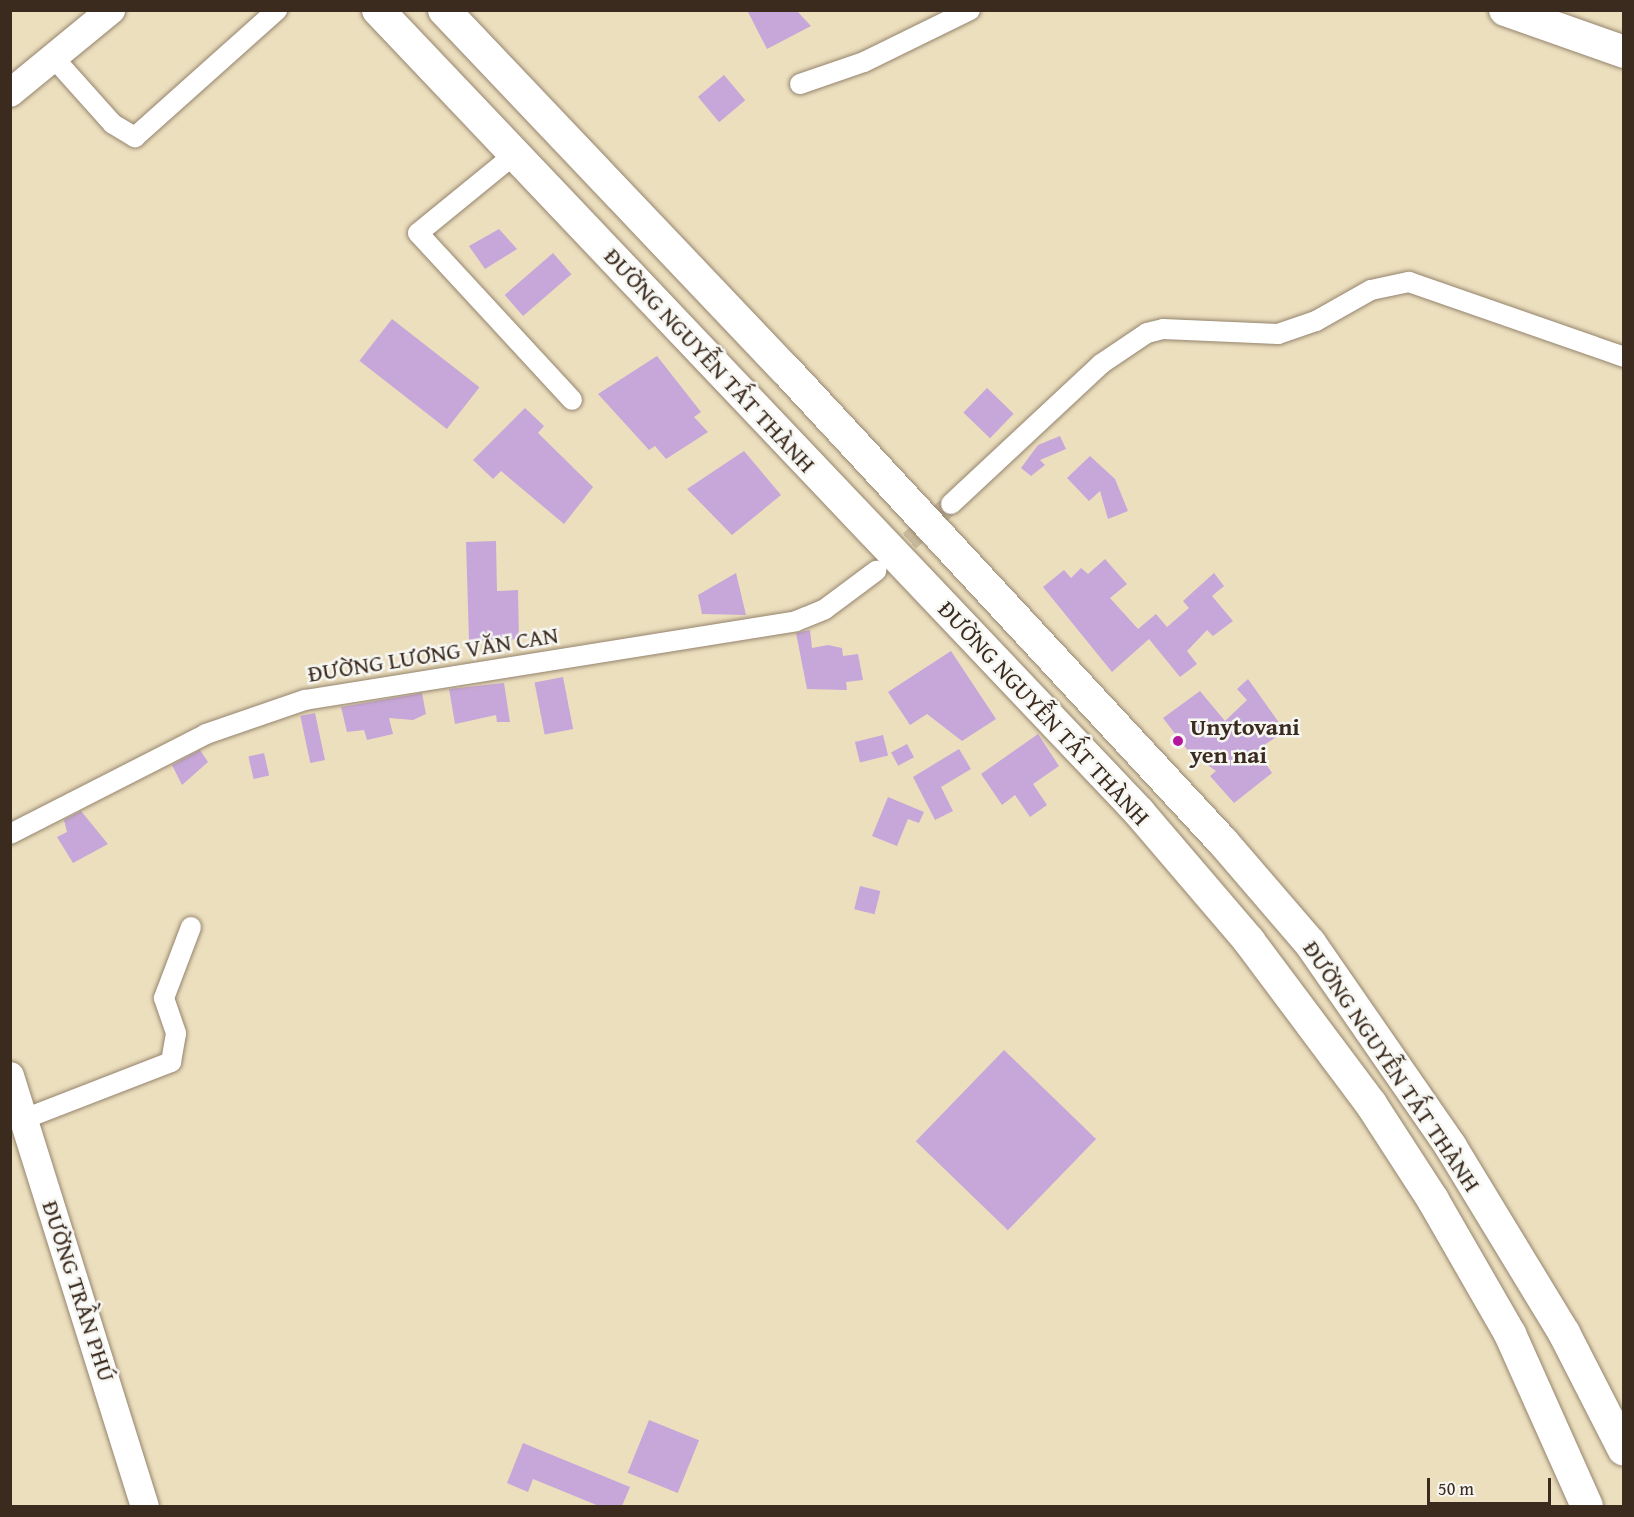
<!DOCTYPE html>
<html>
<head>
<meta charset="utf-8">
<style>
	body { margin:0 }
	#map { position:relative; width:1634px; height:1517px; overflow:hidden; background:#ecdfbe; font-family:"Gentium Book Plus",serif }
	div>[style] { position:absolute }
	.building>* { inset:0; background:#c7a7d9; transform-origin:0 0 }
	.street-tunnel>* { height:20px; margin-top:-10px; transform-origin:0; background:repeating-linear-gradient(90deg,#c9bb9e 0 20px,transparent 0 30px) }
	.roads { filter:drop-shadow(0 0 2px #94846e) drop-shadow(0 0 2px #94846e) }
	.street>* { height:20px; margin:-10px; padding:0 10px; transform-origin:10px; border-radius:10px; background:#fff }
	.secondary>* { height:28px; margin:-14px; padding:0 14px; transform-origin:14px; border-radius:14px; background:#fff }
	.primary>* { height:32px; margin:-16px; padding:0 16px; transform-origin:16px; border-radius:16px; background:#fff }
	.dots>* { width:16px; height:16px; translate:-50% -50%; box-sizing:border-box; border:3px solid #f6f6f2; border-radius:50% }
	span { translate:-50% -50%; white-space:nowrap; text-align:center; line-height:1.15; -webkit-text-stroke:5px #f6f6f2; paint-order:stroke }
	.street-label { font-size:24px; color:#3b2a1e }
	.poi-label { font-size:24px; color:#3b2a1e; font-weight:700 }
	.left { translate:0 -50%; text-align:left }
	.frame { position:absolute; inset:0; border:12px solid #3b2a1e; pointer-events:none }
	.scale { position:absolute; left:1427px; top:1478px; width:124px; height:27px; box-sizing:border-box; border:3px solid #3b2a1e; border-top:0; padding-left:8px; font-size:18px; line-height:21px; white-space:nowrap; color:#3b2a1e; -webkit-text-stroke:4px #f6f6f2; paint-order:stroke }
</style>
</head>
<body>
<div id="map">
	<div class="building">
		<div style="clip-path:polygon(747px 10px,796px 10px,811px 26px,767px 49px)"></div>
		<div style="left:724px;top:75px;width:33px;height:34px;rotate:50deg"></div>
		<div style="clip-path:polygon(499px 229px,517px 249px,485px 269px,469px 246px)"></div>
		<div style="left:553px;top:253px;width:28px;height:64px;rotate:49deg"></div>
		<div style="left:392px;top:319px;width:111px;height:53px;rotate:38deg"></div>
		<div style="clip-path:polygon(657px 356px,701px 412px,694px 417px,708px 432px,666px 459px,655px 446px,649px 450px,598px 394px)"></div>
		<div style="left:987px;top:388px;width:37px;height:34px;rotate:44deg"></div>
		<div style="clip-path:polygon(525px 408px,544px 426px,538px 433px,593px 487px,564px 524px,501px 471px,493px 479px,473px 460px)"></div>
		<div style="clip-path:polygon(1060px 436px,1066px 449px,1040px 460px,1045px 465px,1031px 476px,1021px 468px,1038px 445px)"></div>
		<div style="clip-path:polygon(744px 451px,781px 495px,732px 535px,687px 489px)"></div>
		<div style="clip-path:polygon(1090px 456px,1115px 479px,1128px 511px,1108px 519px,1100px 491px,1089px 501px,1067px 478px)"></div>
		<div style="clip-path:polygon(496px 541px,497px 591px,518px 590px,519px 639px,469px 641px,466px 542px)"></div>
		<div style="clip-path:polygon(1105px 559px,1127px 584px,1110px 598px,1138px 629px,1156px 614px,1167px 627px,1189px 608px,1183px 601px,1214px 573px,1224px 586px,1212px 596px,1233px 621px,1213px 636px,1207px 630px,1187px 651px,1197px 664px,1180px 677px,1149px 639px,1112px 672px,1043px 587px,1064px 570px,1071px 578px,1081px 568px,1088px 574px)"></div>
		<div style="clip-path:polygon(736px 573px,746px 615px,702px 614px,698px 595px)"></div>
		<div style="clip-path:polygon(810px 630px,812px 648px,828px 645px,842px 648px,843px 656px,858px 654px,863px 680px,846px 682px,847px 690px,807px 689px,796px 633px)"></div>
		<div style="clip-path:polygon(951px 651px,996px 719px,962px 741px,927px 714px,910px 725px,888px 692px)"></div>
		<div style="left:563px;top:677px;width:53px;height:29px;rotate:79deg"></div>
		<div style="clip-path:polygon(1248px 679px,1285px 731px,1257px 750px,1272px 773px,1234px 803px,1210px 776px,1216px 771px,1189px 752px,1163px 718px,1200px 691px,1225px 721px,1247px 700px,1237px 689px)"></div>
		<div style="clip-path:polygon(504px 683px,510px 722px,497px 722px,496px 715px,455px 724px,449px 689px)"></div>
		<div style="clip-path:polygon(422px 693px,426px 714px,413px 720px,389px 718px,393px 734px,367px 740px,364px 730px,347px 732px,341px 707px)"></div>
		<div style="left:315px;top:713px;width:48px;height:15px;rotate:78deg"></div>
		<div style="clip-path:polygon(1038px 734px,1059px 766px,1033px 784px,1047px 805px,1030px 817px,1015px 795px,1002px 805px,981px 774px)"></div>
		<div style="left:883px;top:735px;width:21px;height:29px;rotate:76deg"></div>
		<div style="left:907px;top:744px;width:15px;height:18px;rotate:62deg"></div>
		<div style="clip-path:polygon(959px 749px,971px 769px,941px 787px,953px 811px,935px 820px,913px 777px)"></div>
		<div style="clip-path:polygon(200px 750px,208px 762px,182px 785px,172px 765px)"></div>
		<div style="left:264px;top:753px;width:23px;height:16px;rotate:77deg"></div>
		<div style="clip-path:polygon(888px 797px,924px 812px,919px 823px,908px 819px,897px 846px,872px 836px)"></div>
		<div style="clip-path:polygon(81px 811px,108px 844px,73px 863px,57px 837px,67px 832px,64px 820px)"></div>
		<div style="left:860px;top:886px;width:21px;height:24px;rotate:14deg"></div>
		<div style="left:1004px;top:1050px;width:128px;height:127px;rotate:44deg"></div>
		<div style="left:649px;top:1420px;width:54px;height:57px;rotate:22deg"></div>
		<div style="clip-path:polygon(523px 1443px,630px 1487px,622px 1506px,599px 1506px,533px 1479px,528px 1492px,507px 1483px)"></div>
	</div>
	<div class="street-tunnel">
		<div style="left:887px;top:561px;width:86px;rotate:-41.7deg"></div>
	</div>
	<div class="roads">
		<div class="street">
			<div style="left:53px;top:57px;width:90px;rotate:48.2deg"></div>
			<div style="left:113px;top:124px;width:26px;rotate:31deg"></div>
			<div style="left:135px;top:137px;width:191px;rotate:-41.8deg"></div>
			<div style="left:800px;top:84px;width:68px;rotate:-19deg"></div>
			<div style="left:864px;top:62px;width:118px;rotate:-26.1deg"></div>
			<div style="left:515px;top:154px;width:125px;rotate:140.8deg"></div>
			<div style="left:418px;top:233px;width:227px;rotate:47.3deg"></div>
			<div style="left:951px;top:504px;width:205px;rotate:-43deg"></div>
			<div style="left:1101px;top:364px;width:55px;rotate:-34deg"></div>
			<div style="left:1147px;top:333px;width:16px;rotate:-14deg"></div>
			<div style="left:1163px;top:329px;width:115px;rotate:2.5deg"></div>
			<div style="left:1278px;top:334px;width:40px;rotate:-18.9deg"></div>
			<div style="left:1316px;top:321px;width:63px;rotate:-29.4deg"></div>
			<div style="left:1371px;top:290px;width:39px;rotate:-12deg"></div>
			<div style="left:1409px;top:282px;width:228px;rotate:19.2deg"></div>
			<div style="left:10px;top:834px;width:220px;rotate:-27deg"></div>
			<div style="left:206px;top:734px;width:105px;rotate:-19deg"></div>
			<div style="left:305px;top:700px;width:497px;rotate:-9.1deg"></div>
			<div style="left:796px;top:621px;width:31px;rotate:-22deg"></div>
			<div style="left:825px;top:609px;width:64px;rotate:-36.7deg"></div>
			<div style="left:24px;top:1119px;width:158px;rotate:-21.2deg"></div>
			<div style="left:171px;top:1062px;width:29px;rotate:-80deg"></div>
			<div style="left:176px;top:1033px;width:37px;rotate:-109deg"></div>
			<div style="left:164px;top:998px;width:76px;rotate:-69.2deg"></div>
		</div>
		<div class="secondary">
			<div style="left:10px;top:93px;width:131px;rotate:-39.4deg"></div>
			<div style="left:10px;top:1076px;width:451px;rotate:72.6deg"></div>
		</div>
		<div class="primary">
			<div style="left:378px;top:10px;width:1106px;rotate:46.5deg"></div>
			<div style="left:1139px;top:812px;width:170px;rotate:49.5deg"></div>
			<div style="left:1249px;top:941px;width:204px;rotate:53.2deg"></div>
			<div style="left:1371px;top:1104px;width:114px;rotate:57.1deg"></div>
			<div style="left:1433px;top:1200px;width:155px;rotate:60.1deg"></div>
			<div style="left:1510px;top:1334px;width:188px;rotate:65.9deg"></div>
			<div style="left:444px;top:10px;width:497px;rotate:46.5deg"></div>
			<div style="left:786px;top:370px;width:643px;rotate:47.21deg"></div>
			<div style="left:1223px;top:842px;width:133px;rotate:49.3deg"></div>
			<div style="left:1310px;top:943px;width:248px;rotate:55.3deg"></div>
			<div style="left:1451px;top:1147px;width:218px;rotate:58.7deg"></div>
			<div style="left:1564px;top:1333px;width:131px;rotate:62.9deg"></div>
			<div style="left:1505px;top:10px;width:126px;rotate:19.4deg"></div>
		</div>
	</div>
	<div class="dots">
		<div style="left:1178px;top:741px;background:#b5179e"></div>
	</div>
	<div class="street-label">
		<span style="left:710px;top:360px;rotate:47deg">ĐƯỜNG NGUYỄN TẤT THÀNH</span>
		<span style="left:433px;top:654px;rotate:-9deg">ĐƯỜNG LƯƠNG VĂN CAN</span>
		<span style="left:1044px;top:713px;rotate:47deg">ĐƯỜNG NGUYỄN TẤT THÀNH</span>
		<span style="left:1392px;top:1066px;rotate:56deg">ĐƯỜNG NGUYỄN TẤT THÀNH</span>
		<span style="left:79px;top:1291px;rotate:72deg">ĐƯỜNG TRẦN PHÚ</span>
	</div>
	<div class="poi-label">
		<span class="left" style="left:1190px;top:741px">Unytovani<br>yen nai</span>
	</div>
	<div class="frame"></div>
	<div class="scale">50 m</div>
</div>
</body>
</html>
